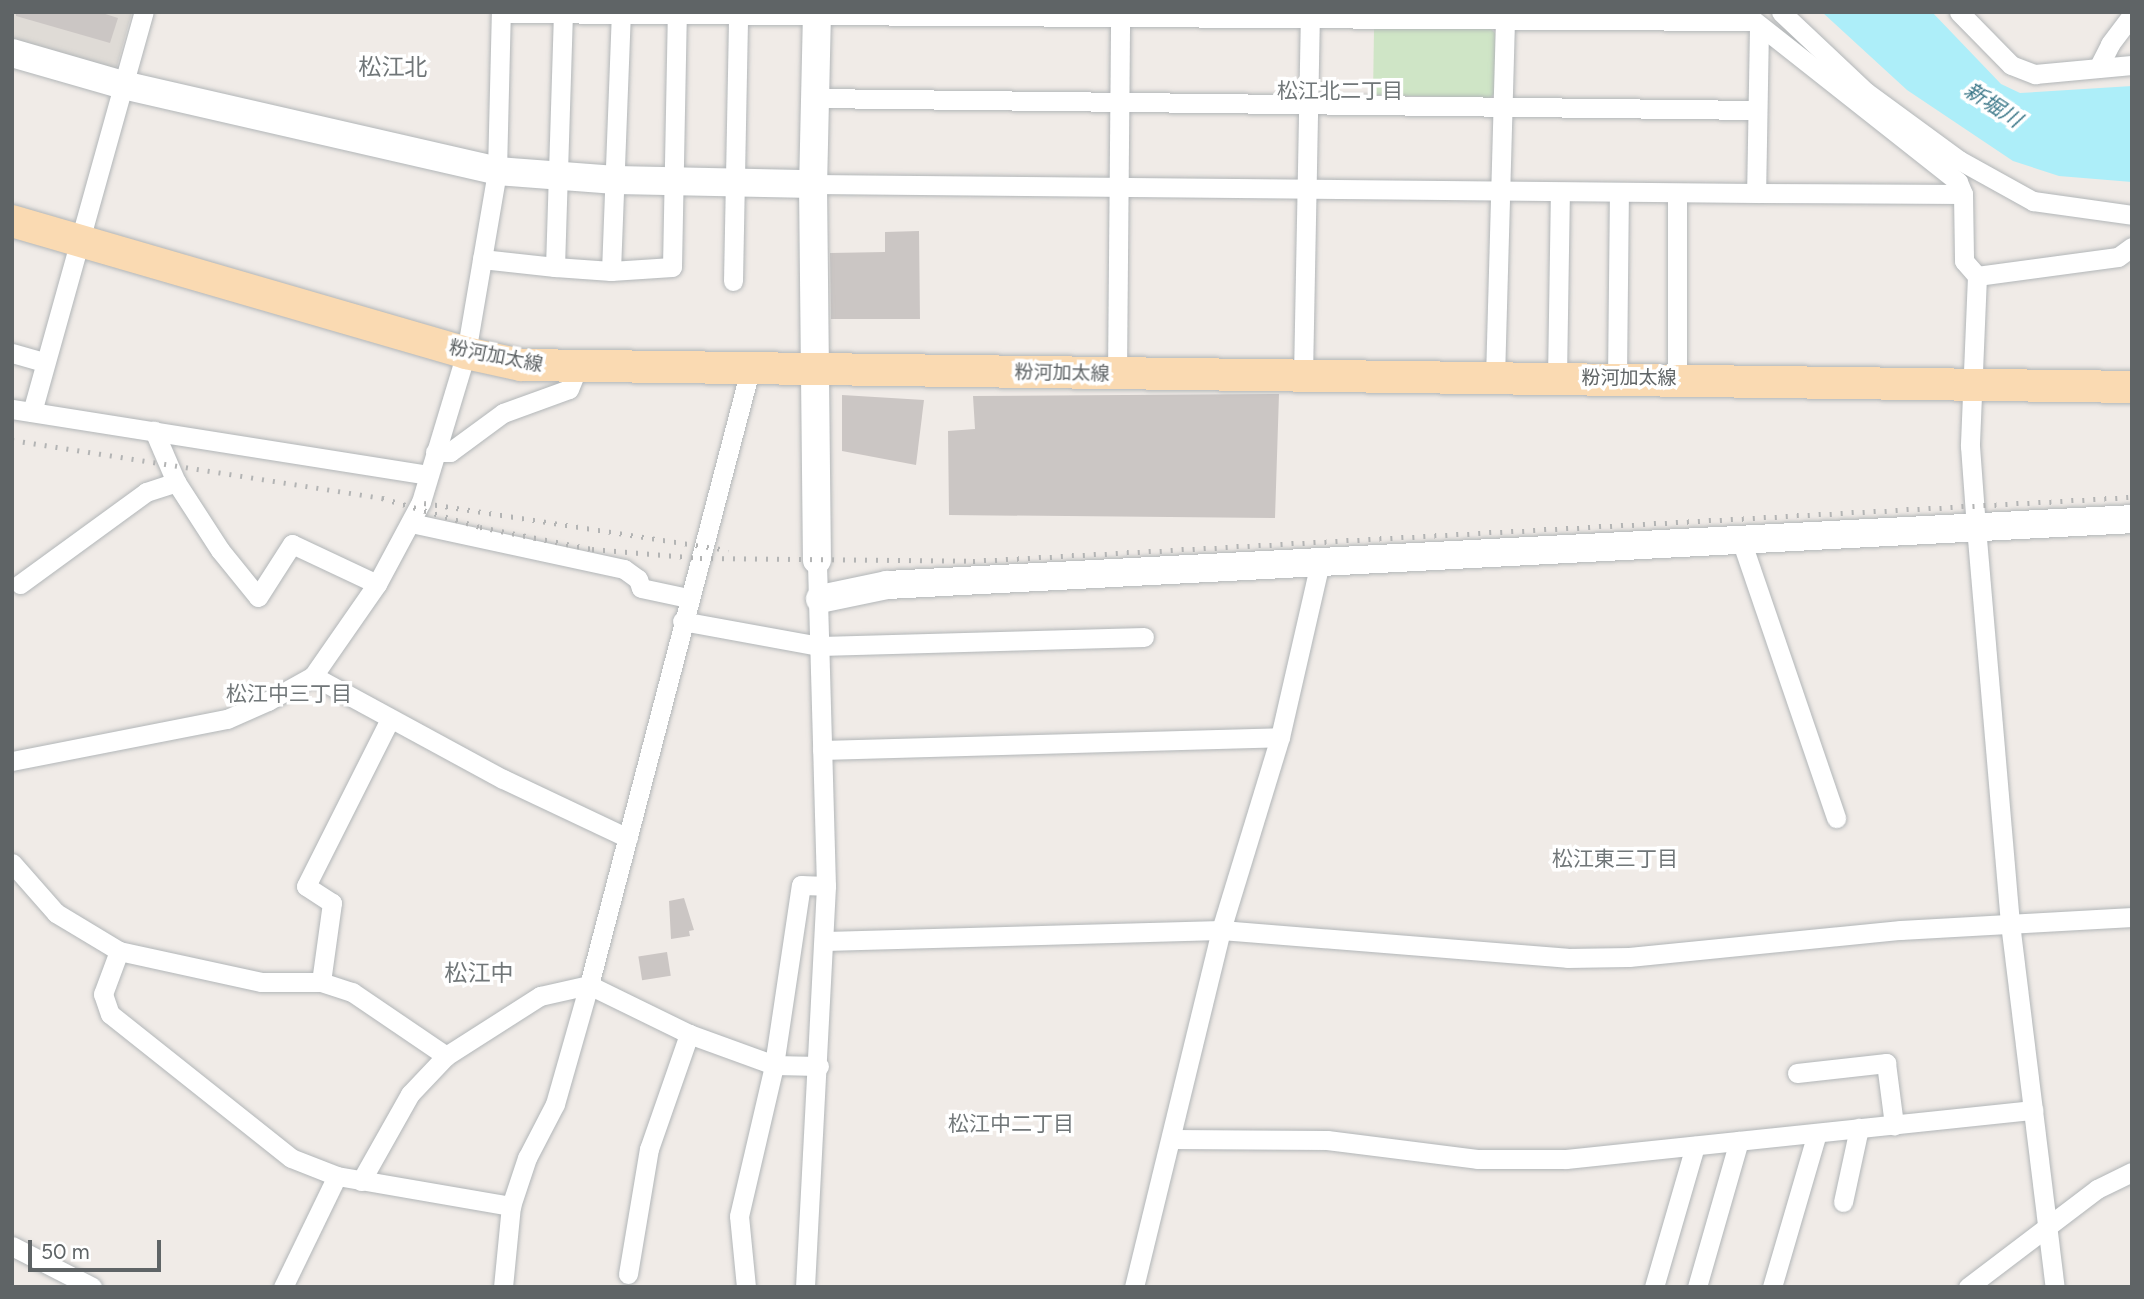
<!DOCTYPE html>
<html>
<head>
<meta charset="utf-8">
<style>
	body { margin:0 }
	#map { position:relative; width:2144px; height:1299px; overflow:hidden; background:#f0ebe7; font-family:Figtree,"Noto Sans JP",sans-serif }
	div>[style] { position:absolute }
	.education>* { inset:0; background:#dfdbd6 }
	.green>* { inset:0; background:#cfe5c6 }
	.water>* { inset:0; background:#adeef9 }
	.building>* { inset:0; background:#cbc6c4; transform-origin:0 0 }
	.roads { filter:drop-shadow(0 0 2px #b2b6b8) drop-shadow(0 0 2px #b2b6b8) }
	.street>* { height:19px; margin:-9.5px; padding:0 9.5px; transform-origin:9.5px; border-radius:9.5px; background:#fff }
	.secondary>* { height:28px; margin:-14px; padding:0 14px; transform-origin:14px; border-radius:14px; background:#fff }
	.primary>* { height:32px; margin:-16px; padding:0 16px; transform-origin:16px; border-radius:16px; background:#fadab2 }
	.rail>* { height:5px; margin-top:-2.5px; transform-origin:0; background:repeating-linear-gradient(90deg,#b3b4b4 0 2px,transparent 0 11px) }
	span { translate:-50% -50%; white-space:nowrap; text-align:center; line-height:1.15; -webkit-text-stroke:7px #fff; paint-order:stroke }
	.street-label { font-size:19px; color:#5f6466 }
	.neighbourhood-label { font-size:21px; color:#707678 }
	.water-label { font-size:21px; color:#3d7889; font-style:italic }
	.quarter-label { font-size:23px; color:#707678 }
	.frame { position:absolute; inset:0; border:14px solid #5f6466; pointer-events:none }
	.scale { position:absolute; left:28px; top:1240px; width:133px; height:32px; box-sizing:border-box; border:4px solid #5f6466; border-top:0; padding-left:9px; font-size:21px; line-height:24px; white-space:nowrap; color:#5f6466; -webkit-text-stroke:5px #fff; paint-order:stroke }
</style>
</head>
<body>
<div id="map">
	<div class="education">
		<div style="clip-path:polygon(12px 12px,132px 12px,115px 73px,12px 42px)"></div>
	</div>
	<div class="green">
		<div style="clip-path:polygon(1374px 29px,1491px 29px,1495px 33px,1495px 93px,1490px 98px,1373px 95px)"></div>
	</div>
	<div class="water">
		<div style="clip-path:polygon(1822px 12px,1932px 12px,2001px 84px,2020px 93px,2132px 86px,2132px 182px,2059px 176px,2013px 161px,1907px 90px)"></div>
	</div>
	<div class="building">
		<div style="clip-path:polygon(16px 12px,99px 12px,118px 18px,110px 43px,16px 16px)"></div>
		<div style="clip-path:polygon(919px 231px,920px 319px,831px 319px,830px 253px,885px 252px,885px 232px)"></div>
		<div style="clip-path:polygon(1279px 394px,1275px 518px,949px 515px,948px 431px,975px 429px,973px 396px)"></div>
		<div style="clip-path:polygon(842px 395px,924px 400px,916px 465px,842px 451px)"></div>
		<div style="clip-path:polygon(684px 898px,694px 930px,689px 931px,690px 936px,671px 939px,669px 901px)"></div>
		<div style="left:667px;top:952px;width:24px;height:29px;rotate:81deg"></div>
	</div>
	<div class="roads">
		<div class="street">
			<div style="left:1743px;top:12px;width:274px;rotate:38.3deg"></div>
			<div style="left:1958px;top:182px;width:13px;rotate:67deg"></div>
			<div style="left:1963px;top:194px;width:67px;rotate:89.1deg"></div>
			<div style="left:1964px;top:261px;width:20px;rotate:49deg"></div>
			<div style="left:1977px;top:276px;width:170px;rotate:92.4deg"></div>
			<div style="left:1970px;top:446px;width:81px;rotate:85.8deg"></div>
			<div style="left:1976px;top:527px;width:397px;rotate:85.1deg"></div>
			<div style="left:2010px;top:923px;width:367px;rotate:83deg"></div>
			<div style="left:1781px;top:12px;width:117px;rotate:43.3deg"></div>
			<div style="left:1866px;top:92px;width:115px;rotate:36.2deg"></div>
			<div style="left:1959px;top:160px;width:85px;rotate:29deg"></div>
			<div style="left:2033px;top:201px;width:100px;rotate:8deg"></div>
			<div style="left:1959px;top:12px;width:74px;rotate:45.5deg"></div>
			<div style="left:2011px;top:65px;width:26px;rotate:21deg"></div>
			<div style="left:2035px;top:74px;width:97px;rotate:-5.3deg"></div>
			<div style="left:501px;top:13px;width:1250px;rotate:0.37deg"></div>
			<div style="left:1759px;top:27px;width:166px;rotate:91deg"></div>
			<div style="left:1756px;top:193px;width:207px;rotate:0.3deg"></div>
			<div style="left:2098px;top:68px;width:27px;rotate:-63deg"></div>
			<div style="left:2110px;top:44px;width:36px;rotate:-53deg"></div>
			<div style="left:815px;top:98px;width:941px;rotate:0.73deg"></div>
			<div style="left:813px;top:184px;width:943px;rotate:0.55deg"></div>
			<div style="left:482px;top:259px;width:73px;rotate:6.3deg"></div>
			<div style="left:555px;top:267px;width:255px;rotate:-88.2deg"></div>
			<div style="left:555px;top:267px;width:56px;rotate:4.1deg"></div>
			<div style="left:611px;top:271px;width:61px;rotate:-3.8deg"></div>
			<div style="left:672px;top:267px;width:255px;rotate:-88.9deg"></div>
			<div style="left:611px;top:271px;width:259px;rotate:-87.8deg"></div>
			<div style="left:1977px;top:276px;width:142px;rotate:-7.7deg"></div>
			<div style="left:2118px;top:257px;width:17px;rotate:-36deg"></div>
			<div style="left:733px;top:281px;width:269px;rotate:-88.9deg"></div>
			<div style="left:12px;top:353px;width:33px;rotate:16deg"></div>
			<div style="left:1117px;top:374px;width:362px;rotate:-89.5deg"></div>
			<div style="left:1303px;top:376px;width:364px;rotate:-88.9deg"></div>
			<div style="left:1495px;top:378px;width:366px;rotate:-88.4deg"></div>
			<div style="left:1557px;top:378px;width:186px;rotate:-89.1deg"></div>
			<div style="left:1617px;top:378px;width:185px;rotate:-89.4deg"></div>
			<div style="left:1677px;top:378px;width:185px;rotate:-90deg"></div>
			<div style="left:12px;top:409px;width:421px;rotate:9deg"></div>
			<div style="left:32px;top:412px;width:415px;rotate:-74.4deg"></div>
			<div style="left:435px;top:452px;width:15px"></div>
			<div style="left:450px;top:452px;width:66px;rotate:-36.3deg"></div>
			<div style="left:503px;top:413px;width:70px;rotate:-20deg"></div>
			<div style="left:569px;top:389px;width:22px;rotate:-68deg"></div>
			<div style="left:176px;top:482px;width:81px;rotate:57.1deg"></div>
			<div style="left:220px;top:550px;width:60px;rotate:51deg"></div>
			<div style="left:258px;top:597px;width:63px;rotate:-57.3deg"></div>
			<div style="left:292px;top:544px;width:94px;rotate:25.2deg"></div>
			<div style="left:411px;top:523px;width:218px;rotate:12.2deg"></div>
			<div style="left:624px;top:569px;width:17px;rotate:36deg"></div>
			<div style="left:638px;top:579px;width:9px;rotate:72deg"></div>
			<div style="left:641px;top:588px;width:48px;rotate:12deg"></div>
			<div style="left:1741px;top:540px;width:294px;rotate:71.1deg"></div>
			<div style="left:20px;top:584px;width:156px;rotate:-36.1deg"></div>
			<div style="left:146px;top:492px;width:32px;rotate:-18deg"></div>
			<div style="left:176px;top:482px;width:56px;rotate:-113.3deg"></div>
			<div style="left:682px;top:621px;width:140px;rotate:10.3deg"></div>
			<div style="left:820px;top:646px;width:324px;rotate:-1.6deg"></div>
			<div style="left:313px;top:676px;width:216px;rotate:28.5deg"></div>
			<div style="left:503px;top:779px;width:138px;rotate:25.3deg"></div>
			<div style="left:822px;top:750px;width:458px;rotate:-1.6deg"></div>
			<div style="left:12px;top:761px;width:219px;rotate:-11.1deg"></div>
			<div style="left:227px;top:719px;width:45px;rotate:-23.7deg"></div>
			<div style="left:268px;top:701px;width:51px;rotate:-29.1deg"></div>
			<div style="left:313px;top:676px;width:112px;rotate:-55.2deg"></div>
			<div style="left:377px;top:584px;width:93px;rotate:-61.8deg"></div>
			<div style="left:421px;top:502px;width:156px;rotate:-73.2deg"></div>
			<div style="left:466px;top:353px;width:185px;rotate:-80.3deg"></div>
			<div style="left:497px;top:171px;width:159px;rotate:-88.6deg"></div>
			<div style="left:12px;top:863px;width:67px;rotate:48.7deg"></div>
			<div style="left:56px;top:913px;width:74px;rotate:31.1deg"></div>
			<div style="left:119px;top:951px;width:145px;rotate:12.3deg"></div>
			<div style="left:261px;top:982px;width:60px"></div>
			<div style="left:321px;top:982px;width:33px;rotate:18deg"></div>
			<div style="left:352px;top:992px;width:114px;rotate:34.2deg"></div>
			<div style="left:825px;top:941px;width:396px;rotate:-1.6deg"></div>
			<div style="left:1221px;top:930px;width:347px;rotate:4.6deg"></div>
			<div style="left:1567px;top:958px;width:62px;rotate:-0.9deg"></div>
			<div style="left:1629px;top:957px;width:273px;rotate:-5.7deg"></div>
			<div style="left:1901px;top:930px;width:231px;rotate:-3.2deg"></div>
			<div style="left:119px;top:951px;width:46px;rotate:110.4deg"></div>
			<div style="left:103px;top:994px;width:21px;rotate:71deg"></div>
			<div style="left:110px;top:1014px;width:231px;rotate:38.5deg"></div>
			<div style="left:291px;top:1158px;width:49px;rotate:21.4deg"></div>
			<div style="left:337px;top:1176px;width:177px;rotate:9.8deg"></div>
			<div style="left:321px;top:982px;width:80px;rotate:-82.1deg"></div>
			<div style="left:332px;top:903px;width:31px;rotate:-147deg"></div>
			<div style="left:306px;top:886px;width:187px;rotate:-63.3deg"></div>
			<div style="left:1797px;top:1073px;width:90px;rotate:-6.4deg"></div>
			<div style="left:1886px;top:1063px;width:63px;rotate:82.6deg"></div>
			<div style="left:1172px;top:1139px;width:155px;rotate:0.4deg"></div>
			<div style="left:1327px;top:1140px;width:151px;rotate:7.2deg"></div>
			<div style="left:1477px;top:1159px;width:89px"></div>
			<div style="left:1566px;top:1159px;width:470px;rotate:-6deg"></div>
			<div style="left:361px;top:1181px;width:100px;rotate:-60.6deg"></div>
			<div style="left:410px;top:1094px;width:52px;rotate:-46.5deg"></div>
			<div style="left:446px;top:1056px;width:112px;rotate:-32.6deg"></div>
			<div style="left:540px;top:996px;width:50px;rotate:-12.7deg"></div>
			<div style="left:589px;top:985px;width:111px;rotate:26.1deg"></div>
			<div style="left:689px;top:1034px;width:90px;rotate:20deg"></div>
			<div style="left:774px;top:1065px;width:45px;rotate:1.3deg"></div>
			<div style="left:1843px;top:1202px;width:76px;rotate:-77.8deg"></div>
			<div style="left:12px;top:1246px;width:90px;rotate:27.1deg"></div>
			<div style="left:628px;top:1274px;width:127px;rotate:-80.5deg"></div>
			<div style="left:649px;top:1149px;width:122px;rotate:-70.8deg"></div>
			<div style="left:283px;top:1287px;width:123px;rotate:-64.1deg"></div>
			<div style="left:503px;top:1287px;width:81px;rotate:-84.4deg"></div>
			<div style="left:511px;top:1206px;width:51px;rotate:-71.6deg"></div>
			<div style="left:527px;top:1158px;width:61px;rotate:-62.6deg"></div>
			<div style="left:555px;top:1104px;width:124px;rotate:-74.1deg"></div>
			<div style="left:589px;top:985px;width:636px;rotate:-75.33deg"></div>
			<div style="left:746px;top:1287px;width:71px;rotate:-95.6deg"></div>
			<div style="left:739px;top:1216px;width:155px;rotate:-76.9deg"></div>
			<div style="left:774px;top:1065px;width:182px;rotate:-81.5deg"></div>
			<div style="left:801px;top:885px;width:25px;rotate:2deg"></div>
			<div style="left:805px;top:1287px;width:402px;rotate:-87deg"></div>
			<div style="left:826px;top:886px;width:326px;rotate:-91.6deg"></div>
			<div style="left:1134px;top:1287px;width:367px;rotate:-76.3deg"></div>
			<div style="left:1221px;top:930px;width:202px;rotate:-73deg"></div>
			<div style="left:1280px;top:737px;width:180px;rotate:-77.1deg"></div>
			<div style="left:1654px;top:1287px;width:147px;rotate:-73.8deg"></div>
			<div style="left:1697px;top:1287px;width:152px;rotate:-74deg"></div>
			<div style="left:1772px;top:1287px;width:160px;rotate:-73.7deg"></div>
			<div style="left:1968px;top:1287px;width:162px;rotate:-37.2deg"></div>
			<div style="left:2097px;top:1189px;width:39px;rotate:-26deg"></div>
		</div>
		<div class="secondary">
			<div style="left:817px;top:12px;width:172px;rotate:91.3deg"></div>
			<div style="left:813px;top:184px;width:376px;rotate:89.4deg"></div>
			<div style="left:12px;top:53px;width:116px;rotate:16.1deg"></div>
			<div style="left:123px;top:85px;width:384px;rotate:12.9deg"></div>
			<div style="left:497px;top:171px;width:119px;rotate:4.3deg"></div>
			<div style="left:616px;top:180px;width:197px;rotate:1.2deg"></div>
			<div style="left:820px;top:599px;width:68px;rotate:-11.8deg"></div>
			<div style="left:887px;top:585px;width:1247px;rotate:-3.03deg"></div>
		</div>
		<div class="primary">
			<div style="left:12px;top:221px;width:473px;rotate:16.2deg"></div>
			<div style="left:466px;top:353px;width:56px;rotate:12.3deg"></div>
			<div style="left:521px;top:365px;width:1611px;rotate:0.78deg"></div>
		</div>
	</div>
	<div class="rail">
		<div style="left:12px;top:440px;width:382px;rotate:8.9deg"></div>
		<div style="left:382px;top:498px;width:102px;rotate:16.5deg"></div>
		<div style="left:480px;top:527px;width:114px;rotate:11.1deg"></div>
		<div style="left:592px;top:549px;width:108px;rotate:4.8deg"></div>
		<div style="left:700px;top:558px;width:273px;rotate:0.6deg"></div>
		<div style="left:973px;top:561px;width:1161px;rotate:-3.16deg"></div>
		<div style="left:424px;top:503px;width:308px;rotate:8.8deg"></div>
	</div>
	<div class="street-label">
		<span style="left:496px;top:356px;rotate:11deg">粉河加太線</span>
		<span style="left:1062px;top:373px;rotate:1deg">粉河加太線</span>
		<span style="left:1629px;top:378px">粉河加太線</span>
	</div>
	<div class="neighbourhood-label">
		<span style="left:1340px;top:91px">松江北二丁目</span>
		<span style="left:289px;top:694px">松江中三丁目</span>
		<span style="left:1615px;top:859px">松江東三丁目</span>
		<span style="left:1011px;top:1124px">松江中二丁目</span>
	</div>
	<div class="water-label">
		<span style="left:1993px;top:105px;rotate:33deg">新堀川</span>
	</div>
	<div class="quarter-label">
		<span style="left:393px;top:67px">松江北</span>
		<span style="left:479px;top:973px">松江中</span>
	</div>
	<div class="frame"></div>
	<div class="scale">50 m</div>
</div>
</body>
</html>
